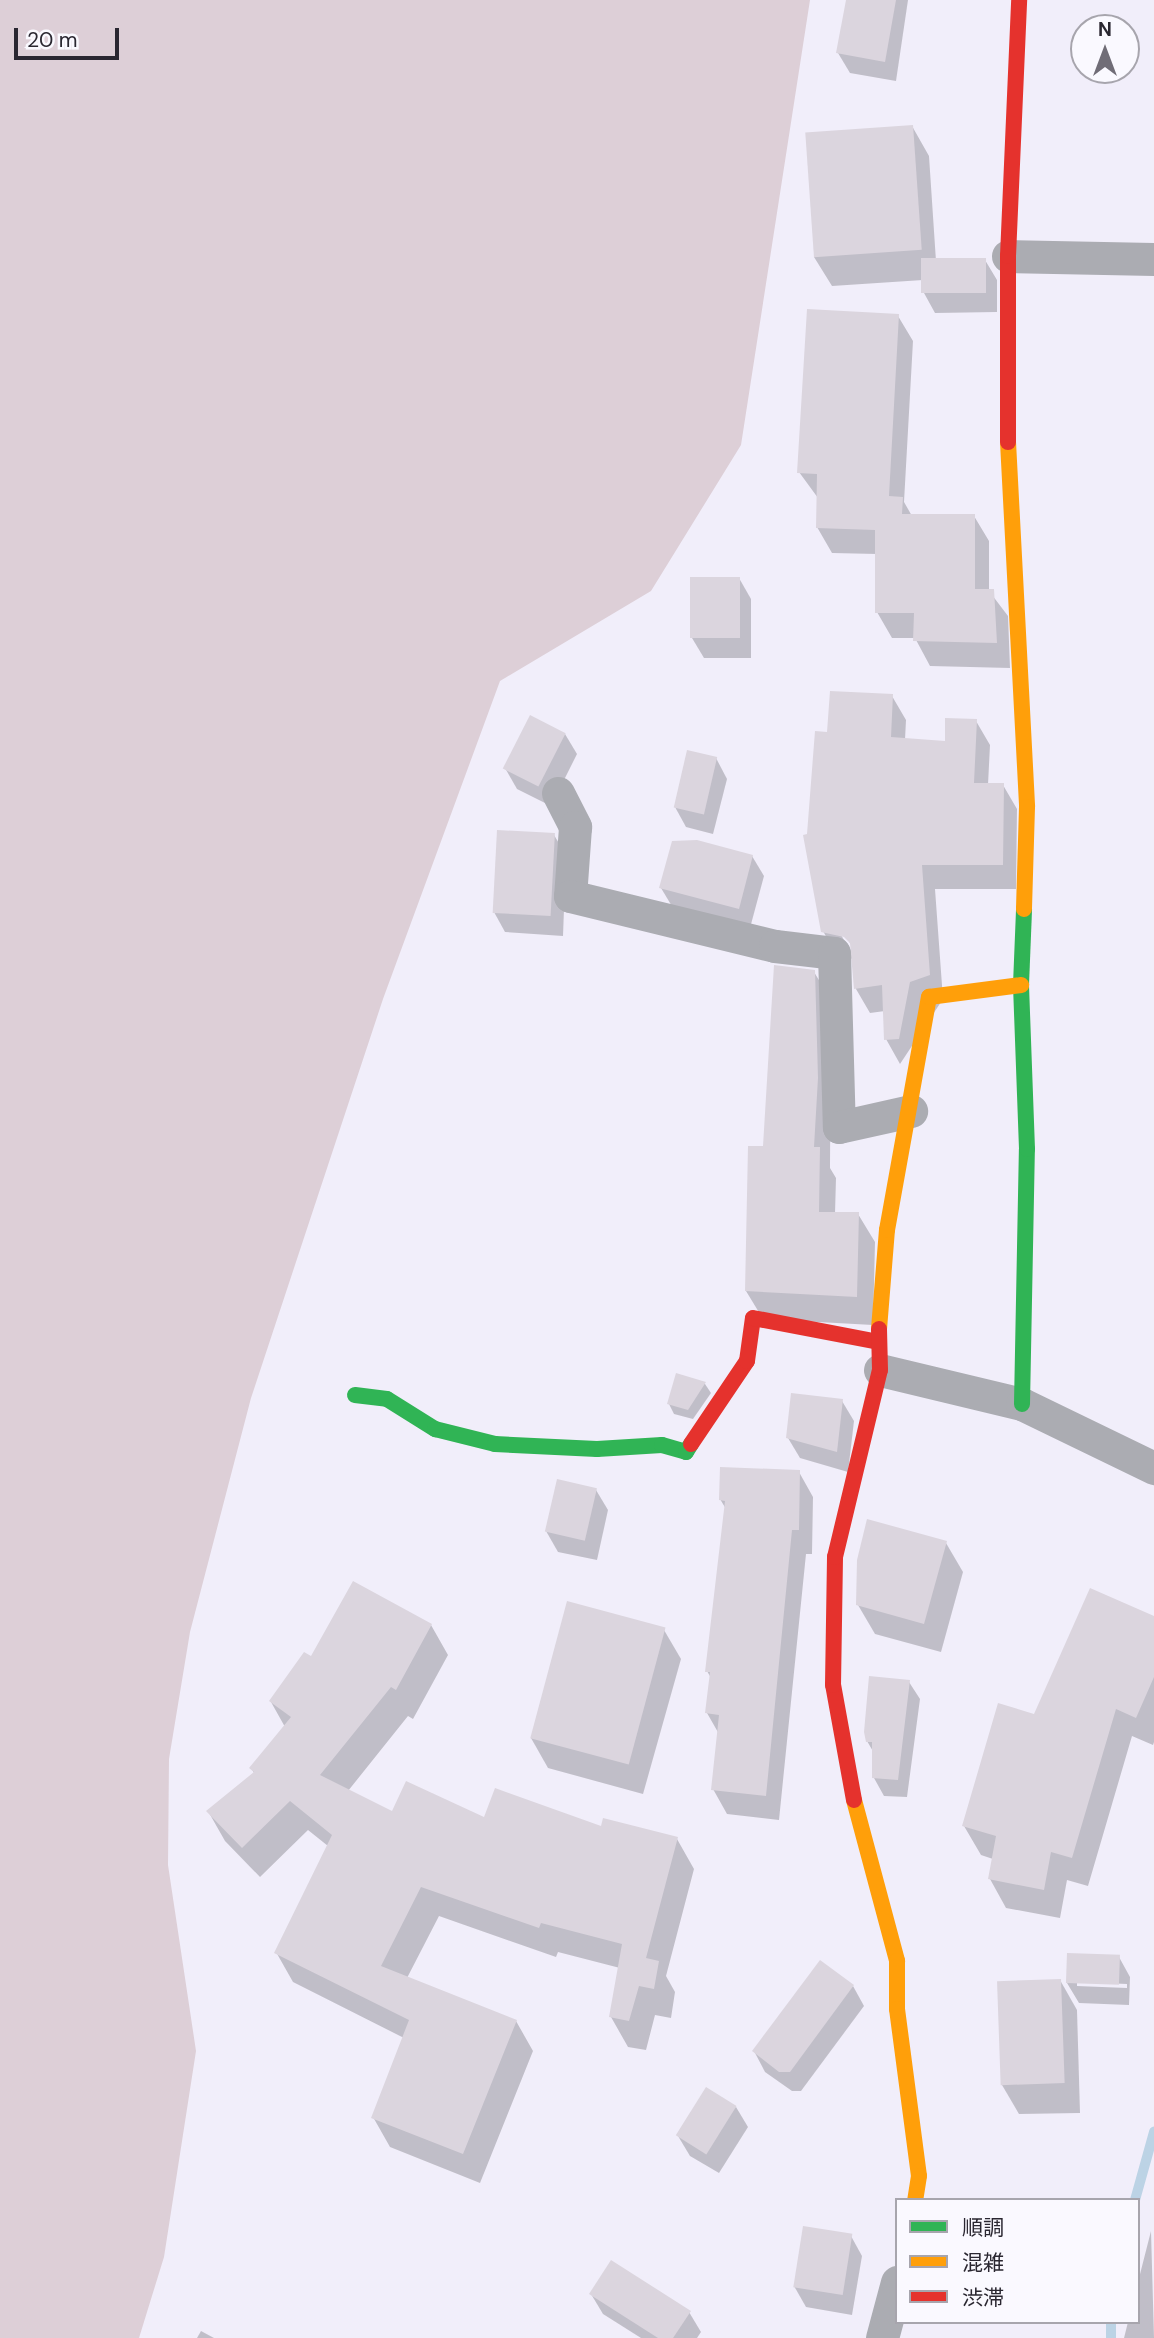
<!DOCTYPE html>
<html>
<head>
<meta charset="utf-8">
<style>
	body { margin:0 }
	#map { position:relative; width:1154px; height:2338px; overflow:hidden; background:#f1eefa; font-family:"DM Sans","Noto Sans JP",sans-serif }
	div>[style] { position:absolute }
	.green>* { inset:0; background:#ddcfd7 }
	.shadow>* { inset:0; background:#0003 }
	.stream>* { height:10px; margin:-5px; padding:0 5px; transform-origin:5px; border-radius:5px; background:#bcd3e5 }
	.building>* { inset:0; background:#dbd5de; transform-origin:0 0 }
	.street>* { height:33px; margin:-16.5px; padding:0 16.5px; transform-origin:16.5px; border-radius:16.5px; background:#abacb2 }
	.fast>* { height:16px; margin:-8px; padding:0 8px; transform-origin:8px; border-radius:8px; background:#30b455 }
	.slow>* { height:16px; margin:-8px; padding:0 8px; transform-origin:8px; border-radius:8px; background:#ff9f0a }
	.jam>* { height:16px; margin:-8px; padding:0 8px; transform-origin:8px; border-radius:8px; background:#e5322d }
	span { translate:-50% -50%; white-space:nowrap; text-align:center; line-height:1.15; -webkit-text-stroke:5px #faf9ff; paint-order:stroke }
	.legend { position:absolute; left:895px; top:2198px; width:245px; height:126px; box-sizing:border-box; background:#faf9ff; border:2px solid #a7a5ad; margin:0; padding:9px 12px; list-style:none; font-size:21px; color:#2a2731 }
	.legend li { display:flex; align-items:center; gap:14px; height:35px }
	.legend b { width:35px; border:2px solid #a7a5ad }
	.north { position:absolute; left:1070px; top:14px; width:70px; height:70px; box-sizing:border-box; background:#faf9ff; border:2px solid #a7a5ad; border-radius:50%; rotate:0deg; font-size:19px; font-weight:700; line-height:28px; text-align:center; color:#2a2731 }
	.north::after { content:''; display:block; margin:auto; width:24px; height:32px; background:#706d77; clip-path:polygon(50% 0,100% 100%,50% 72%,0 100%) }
	.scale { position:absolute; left:14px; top:28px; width:105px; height:32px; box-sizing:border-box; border:4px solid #2a2731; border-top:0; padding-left:9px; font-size:21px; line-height:24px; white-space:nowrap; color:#2a2731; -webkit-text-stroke:5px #faf9ff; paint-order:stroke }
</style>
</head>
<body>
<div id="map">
	<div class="green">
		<div style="clip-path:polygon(0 0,810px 0,741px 445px,651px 591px,500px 681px,383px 999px,251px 1398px,190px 1632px,169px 1759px,168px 1865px,196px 2051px,164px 2257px,139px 2338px,0 2338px)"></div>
	</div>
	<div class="shadow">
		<div style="clip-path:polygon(848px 0,908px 0,896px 81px,850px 73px,838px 53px)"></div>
		<div style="clip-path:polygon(912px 126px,929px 156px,936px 261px,985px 260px,997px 280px,997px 312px,935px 313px,924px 293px,923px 280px,832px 286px,814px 257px)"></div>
		<div style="clip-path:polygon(898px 316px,913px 341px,904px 502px,912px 516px,974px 516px,989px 541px,989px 591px,1008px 616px,1010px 668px,930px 666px,915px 638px,892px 638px,877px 612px,877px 554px,832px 553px,817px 527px,818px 498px,799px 472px)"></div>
		<div style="clip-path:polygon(739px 578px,751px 599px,751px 658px,704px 658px,692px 638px)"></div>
		<div style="clip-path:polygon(evenodd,892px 696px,906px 720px,905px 740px,946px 743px,976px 721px,990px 745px,988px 785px,1003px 785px,1017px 809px,1016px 889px,935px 889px,943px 999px,900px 1064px,886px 1039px,885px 1011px,870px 1013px,856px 989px,854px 959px,837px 956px,823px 931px,809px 836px,829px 734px,892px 696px,841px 928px,853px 948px,853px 955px,838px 930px,841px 928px)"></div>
		<div style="clip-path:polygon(565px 734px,577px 754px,551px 806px,517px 789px,505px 768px)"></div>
		<div style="clip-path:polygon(716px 758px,727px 779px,713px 834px,686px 827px,675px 807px)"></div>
		<div style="clip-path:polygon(554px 835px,566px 855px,563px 936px,505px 932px,494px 912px)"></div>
		<div style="clip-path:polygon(752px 856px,764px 876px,750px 928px,673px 908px,661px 888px)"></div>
		<div style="clip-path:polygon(814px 972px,831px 1000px,830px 1168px,836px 1178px,835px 1214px,858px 1214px,875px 1242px,873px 1325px,763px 1319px,746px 1291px,765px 1148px)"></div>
		<div style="clip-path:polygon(677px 1375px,705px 1384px,711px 1393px,693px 1419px,674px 1414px,669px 1404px)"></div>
		<div style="clip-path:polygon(842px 1401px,854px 1421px,848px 1472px,800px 1458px,788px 1438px)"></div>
		<div style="clip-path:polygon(799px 1472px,813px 1497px,812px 1554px,806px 1554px,779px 1820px,727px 1814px,713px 1789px,719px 1734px,707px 1713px,711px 1678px,707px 1671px,726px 1509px,720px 1499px)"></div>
		<div style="clip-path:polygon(596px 1490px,608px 1510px,597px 1560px,558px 1552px,546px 1531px)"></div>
		<div style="clip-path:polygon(946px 1543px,963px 1572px,941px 1652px,875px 1634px,858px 1605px)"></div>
		<div style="clip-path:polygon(1154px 1618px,1154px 1742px,1153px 1745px,1132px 1736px,1088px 1886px,1067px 1880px,1060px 1918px,1006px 1908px,990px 1879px,993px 1859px,981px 1855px,964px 1826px,1035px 1716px)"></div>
		<div style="clip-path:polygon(431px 1625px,448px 1655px,413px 1719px,408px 1716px,348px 1791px,393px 1813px,602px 1828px,677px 1839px,694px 1869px,666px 1976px,675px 1992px,671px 2018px,655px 2015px,646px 2050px,628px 2047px,611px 2017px,620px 1968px,558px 1952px,556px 1957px,439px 1916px,407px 1978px,516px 2021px,533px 2051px,480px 2183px,390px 2147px,373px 2117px,404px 2038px,293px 1982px,276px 1952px,328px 1846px,308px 1830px,260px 1877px,225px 1841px,208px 1811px,254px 1773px,251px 1768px,285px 1727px,271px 1702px,311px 1659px)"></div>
		<div style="clip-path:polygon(664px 1630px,681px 1659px,643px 1794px,548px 1768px,531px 1738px)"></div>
		<div style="clip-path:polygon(909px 1682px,920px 1699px,907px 1797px,884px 1796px,874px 1778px,874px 1753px,867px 1741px)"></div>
		<div style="clip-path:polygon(evenodd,1119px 1957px,1130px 1977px,1129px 2005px,1079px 2003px,1067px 1983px,1119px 1957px,1077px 1982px,1127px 1984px,1127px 1988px,1077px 1986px,1077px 1982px)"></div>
		<div style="clip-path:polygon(1060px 1980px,1077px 2010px,1080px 2113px,1019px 2114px,1002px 2085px)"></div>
		<div style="clip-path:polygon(853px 1986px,864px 2006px,801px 2091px,792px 2091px,765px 2072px,754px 2051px)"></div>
		<div style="clip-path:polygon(736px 2107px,748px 2127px,719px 2173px,690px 2156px,678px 2136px)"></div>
		<div style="clip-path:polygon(1151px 2231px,1154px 2338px,1124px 2338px,1128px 2322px,1138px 2322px,1138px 2282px)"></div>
		<div style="clip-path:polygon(851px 2236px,862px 2256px,852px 2315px,806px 2307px,794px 2286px)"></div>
		<div style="clip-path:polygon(591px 2294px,689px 2312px,701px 2332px,697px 2338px,641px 2338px,603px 2314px)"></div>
		<div style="clip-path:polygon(201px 2331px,214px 2338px,197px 2338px)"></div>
	</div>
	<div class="stream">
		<div style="left:1135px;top:2200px;width:71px;rotate:-74.4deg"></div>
		<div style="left:1111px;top:2338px;width:16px;rotate:-90deg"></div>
	</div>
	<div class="building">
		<div style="clip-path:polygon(846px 0,896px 0,885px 62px,836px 53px)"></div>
		<div style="left:913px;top:125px;width:125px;height:108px;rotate:86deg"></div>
		<div style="left:986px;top:258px;width:35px;height:65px;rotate:90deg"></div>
		<div style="clip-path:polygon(807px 309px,899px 314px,889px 496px,903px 497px,902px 514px,975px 514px,975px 589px,994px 589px,997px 643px,913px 641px,914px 613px,875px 613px,875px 530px,816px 528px,817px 474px,797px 473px)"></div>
		<div style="left:690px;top:577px;width:50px;height:61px"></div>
		<div style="clip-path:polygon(830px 691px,893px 694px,891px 737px,945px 741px,945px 718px,977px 719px,974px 783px,1004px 783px,1003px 865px,922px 865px,930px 975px,910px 982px,899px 1039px,884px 1040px,882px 985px,854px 989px,850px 943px,844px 937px,821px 932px,803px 835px,807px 834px,815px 731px,827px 732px)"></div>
		<div style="left:530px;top:715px;width:40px;height:60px;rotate:27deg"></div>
		<div style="left:687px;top:750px;width:31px;height:59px;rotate:13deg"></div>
		<div style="left:497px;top:830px;width:58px;height:83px;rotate:3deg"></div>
		<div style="clip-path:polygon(697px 840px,753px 855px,739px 909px,659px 888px,672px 841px)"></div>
		<div style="clip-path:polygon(774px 965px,815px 970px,818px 1078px,814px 1147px,820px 1147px,819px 1212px,859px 1212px,857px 1297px,745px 1291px,748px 1146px,763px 1146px)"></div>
		<div style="clip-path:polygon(676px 1373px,706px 1382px,688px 1410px,667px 1404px)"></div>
		<div style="clip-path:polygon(791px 1393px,843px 1399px,837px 1452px,786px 1438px)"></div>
		<div style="clip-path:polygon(720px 1467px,800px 1470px,799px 1530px,792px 1530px,766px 1796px,711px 1790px,719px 1715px,705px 1713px,710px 1672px,705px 1672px,725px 1501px,719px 1500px)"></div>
		<div style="left:557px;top:1479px;width:41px;height:54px;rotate:13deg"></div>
		<div style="clip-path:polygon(867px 1519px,947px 1541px,924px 1624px,856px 1605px,857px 1560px)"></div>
		<div style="clip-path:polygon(353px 1581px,432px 1624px,396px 1690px,391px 1687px,320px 1775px,392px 1811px,406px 1781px,484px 1817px,495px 1788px,601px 1826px,603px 1818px,678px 1837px,646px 1958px,659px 1961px,654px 1989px,639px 1986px,629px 2021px,609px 2017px,622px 1944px,541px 1923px,539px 1928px,421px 1887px,381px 1966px,517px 2020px,463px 2154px,371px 2118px,409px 2020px,274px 1953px,332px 1835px,290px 1801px,242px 1848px,206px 1811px,254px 1772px,249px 1768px,291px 1717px,269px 1701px,304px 1652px,311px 1656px)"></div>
		<div style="clip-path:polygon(1090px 1588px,1154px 1616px,1154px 1677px,1136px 1718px,1116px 1709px,1072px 1858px,1051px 1852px,1044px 1890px,988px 1879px,996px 1836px,962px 1826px,998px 1703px,1034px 1714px)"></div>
		<div style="left:567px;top:1601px;width:102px;height:142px;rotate:15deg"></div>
		<div style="clip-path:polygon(869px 1676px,910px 1680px,898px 1780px,872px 1778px,872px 1742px,866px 1742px,864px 1732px)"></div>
		<div style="left:1067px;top:1953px;width:53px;height:30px;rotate:2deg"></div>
		<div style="clip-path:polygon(820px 1960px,854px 1985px,790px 2072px,779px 2072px,752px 2051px)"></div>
		<div style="left:1061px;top:1979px;width:104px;height:64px;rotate:88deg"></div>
		<div style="left:706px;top:2087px;width:36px;height:57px;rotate:32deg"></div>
		<div style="left:803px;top:2226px;width:50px;height:62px;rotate:9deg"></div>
		<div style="clip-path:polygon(611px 2260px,691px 2311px,673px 2338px,658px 2338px,589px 2294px)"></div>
	</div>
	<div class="street">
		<div style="left:1008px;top:256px;width:146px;rotate:1.2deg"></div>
		<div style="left:558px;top:793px;width:38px;rotate:63deg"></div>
		<div style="left:575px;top:827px;width:69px;rotate:94.1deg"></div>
		<div style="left:570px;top:896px;width:211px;rotate:13.7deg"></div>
		<div style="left:775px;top:946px;width:59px;rotate:6.8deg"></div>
		<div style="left:834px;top:953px;width:174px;rotate:88.4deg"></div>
		<div style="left:839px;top:1127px;width:74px;rotate:-12.5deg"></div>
		<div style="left:880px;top:1370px;width:146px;rotate:13.5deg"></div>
		<div style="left:1022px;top:1404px;width:147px;rotate:25.9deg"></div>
		<div style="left:882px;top:2338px;width:58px;rotate:-75deg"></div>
	</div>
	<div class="fast">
		<div style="left:355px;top:1395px;width:32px;rotate:7deg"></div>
		<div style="left:387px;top:1399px;width:57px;rotate:32deg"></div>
		<div style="left:435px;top:1429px;width:62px;rotate:14deg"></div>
		<div style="left:495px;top:1444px;width:102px;rotate:2.8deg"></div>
		<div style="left:597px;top:1449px;width:65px;rotate:-3.5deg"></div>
		<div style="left:662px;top:1445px;width:25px;rotate:16deg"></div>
		<div style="left:686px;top:1452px;width:9px;rotate:-58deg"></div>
		<div style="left:1022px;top:1404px;width:255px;rotate:-88.9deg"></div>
		<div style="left:1027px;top:1149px;width:164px;rotate:-92.1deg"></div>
		<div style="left:1021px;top:985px;width:76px;rotate:-87.7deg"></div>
	</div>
	<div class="slow">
		<div style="left:1008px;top:442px;width:365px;rotate:87deg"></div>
		<div style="left:1027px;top:807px;width:102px;rotate:91.7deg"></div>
		<div style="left:879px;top:1329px;width:99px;rotate:-85.4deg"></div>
		<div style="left:887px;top:1230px;width:237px;rotate:-79.8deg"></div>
		<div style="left:929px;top:997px;width:93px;rotate:-7.4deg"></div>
		<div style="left:854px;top:1800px;width:167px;rotate:75deg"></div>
		<div style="left:897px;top:1961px;width:48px;rotate:90deg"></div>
		<div style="left:897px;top:2009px;width:168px;rotate:82.5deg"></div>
		<div style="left:919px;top:2176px;width:24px;rotate:99deg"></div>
	</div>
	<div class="jam">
		<div style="left:1008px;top:442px;width:186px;rotate:-90deg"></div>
		<div style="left:1008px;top:256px;width:256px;rotate:-87.5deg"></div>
		<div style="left:691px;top:1444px;width:100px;rotate:-56deg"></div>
		<div style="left:747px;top:1361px;width:43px;rotate:-82.1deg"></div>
		<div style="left:753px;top:1318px;width:128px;rotate:10.8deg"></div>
		<div style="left:854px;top:1800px;width:117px;rotate:-100.3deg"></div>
		<div style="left:833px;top:1685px;width:128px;rotate:-89.1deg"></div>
		<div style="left:835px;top:1557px;width:192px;rotate:-76.5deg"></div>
		<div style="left:880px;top:1370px;width:41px;rotate:-91.4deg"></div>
	</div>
	<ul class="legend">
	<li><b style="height:9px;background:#30b455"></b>順調</li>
	<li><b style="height:9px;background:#ff9f0a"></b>混雑</li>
	<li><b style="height:9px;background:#e5322d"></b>渋滞</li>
	</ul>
	<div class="north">N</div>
	<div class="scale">20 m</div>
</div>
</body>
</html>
